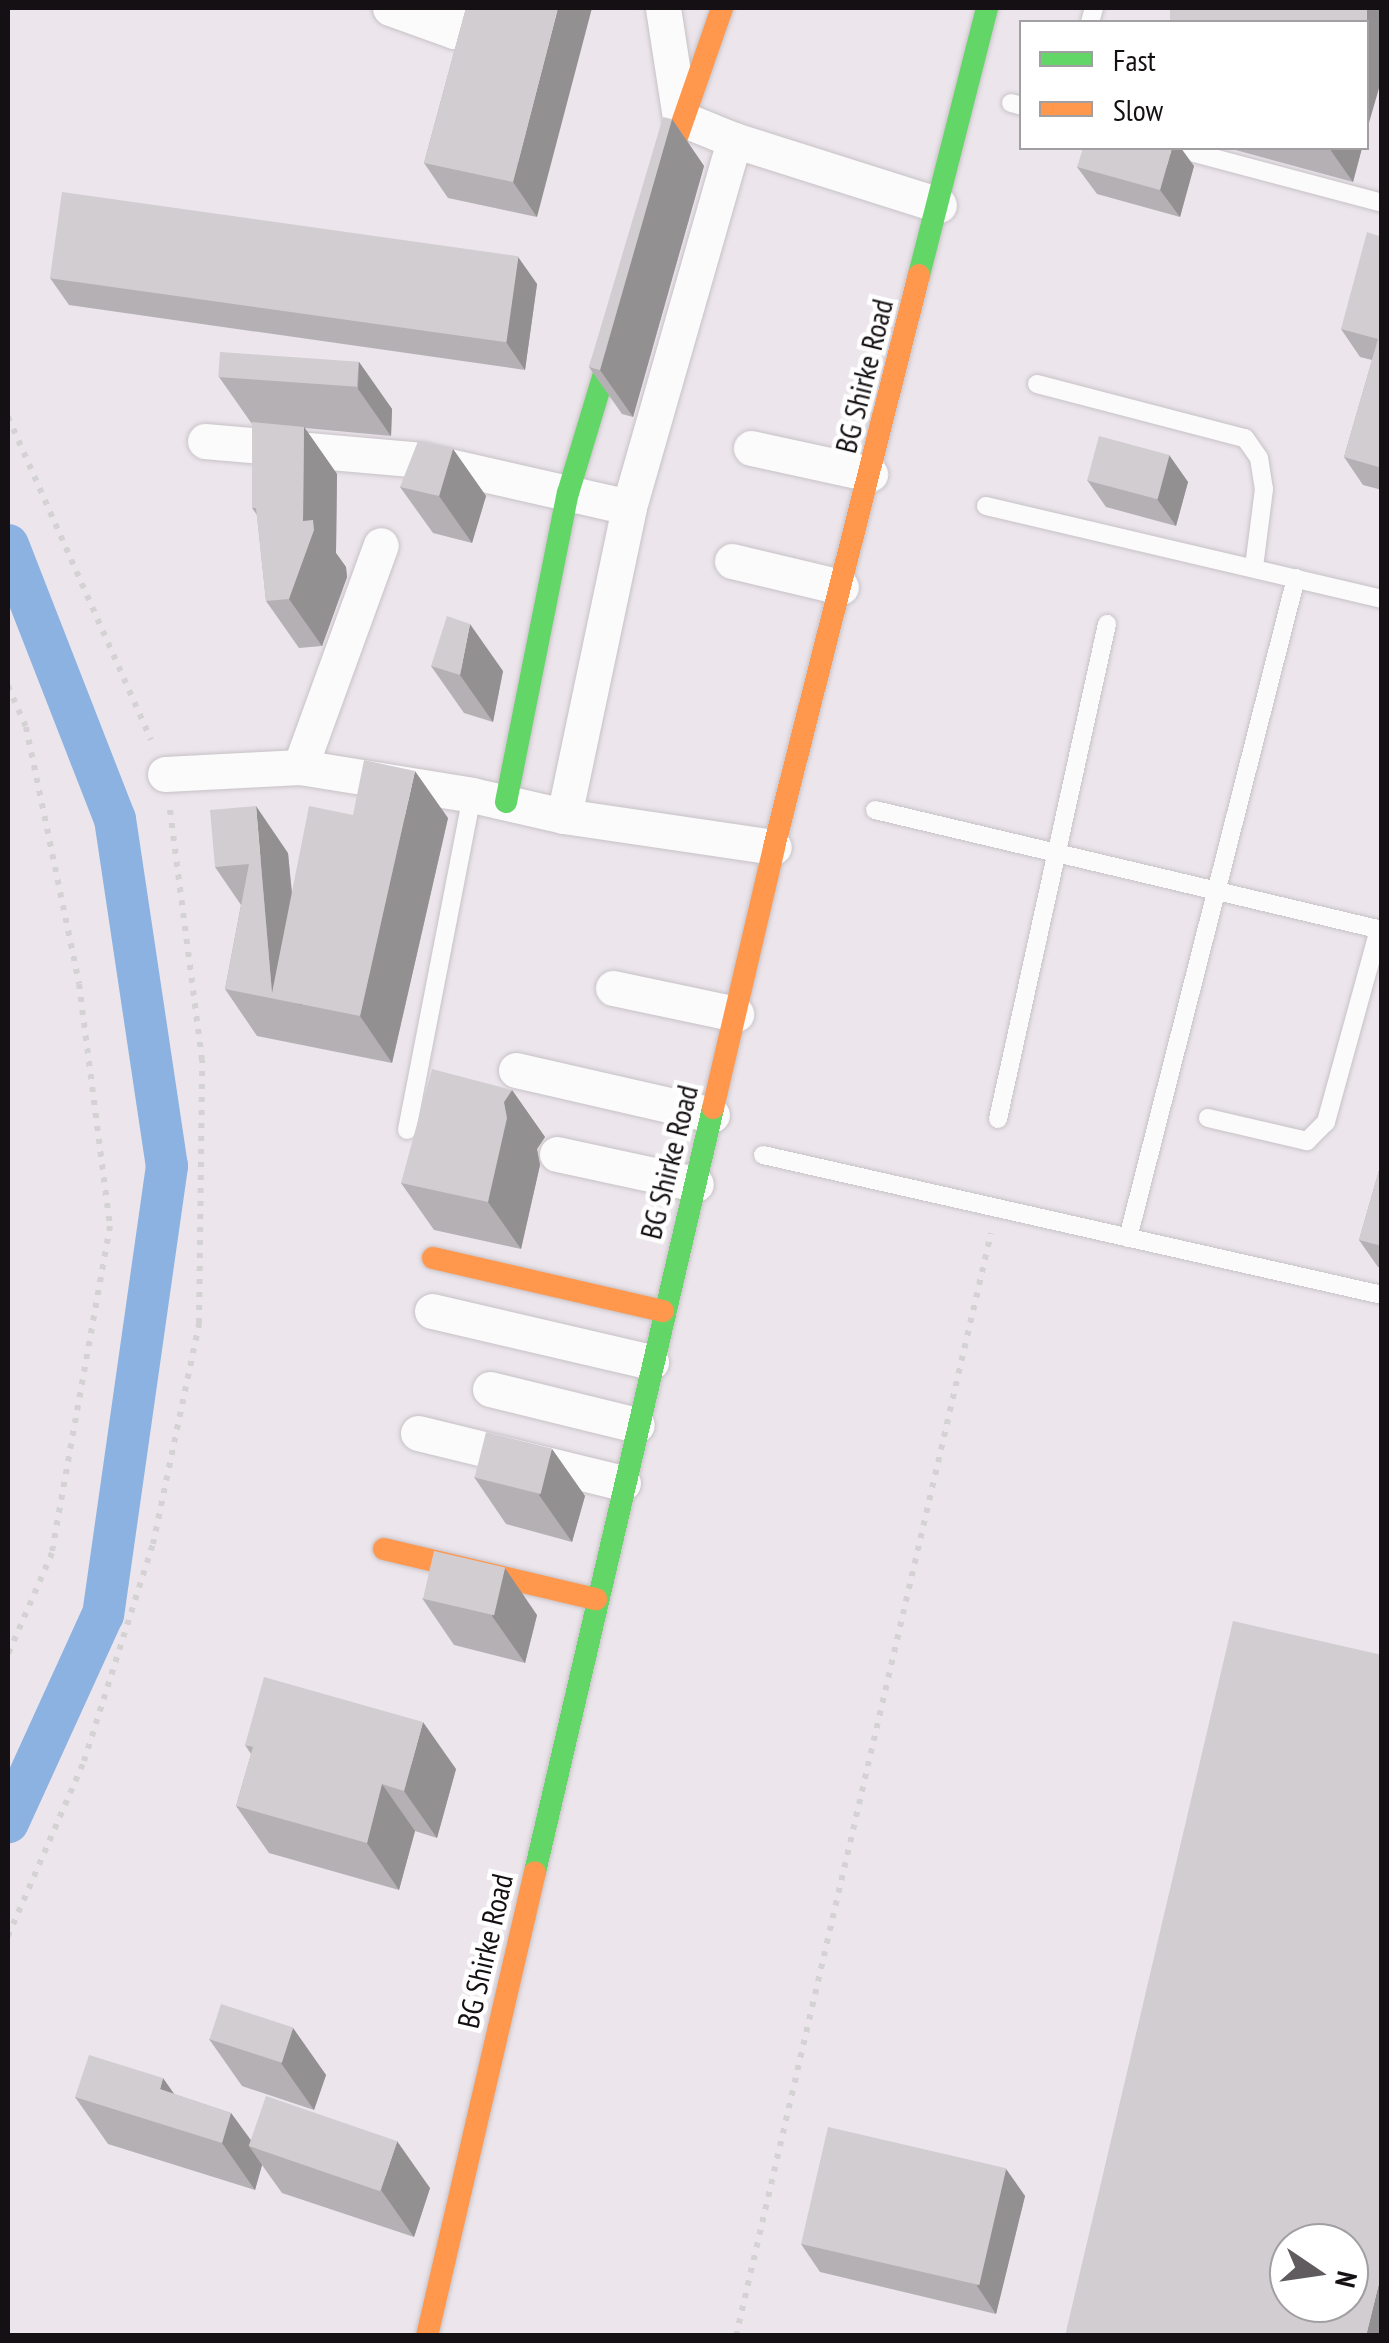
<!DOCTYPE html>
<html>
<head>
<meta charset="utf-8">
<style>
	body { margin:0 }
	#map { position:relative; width:1389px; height:2343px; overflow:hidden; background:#ece6ec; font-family:"PT Sans Narrow",sans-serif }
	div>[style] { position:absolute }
	.canal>* { height:42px; margin:-21px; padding:0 21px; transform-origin:21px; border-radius:21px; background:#8cb2e2 }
	.path>* { height:6px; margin-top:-3px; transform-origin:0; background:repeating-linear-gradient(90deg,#d4d2d3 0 5px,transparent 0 13px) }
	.roads { filter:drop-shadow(0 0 2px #c7c2c6) drop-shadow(0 0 2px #c7c2c6) }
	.lane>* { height:18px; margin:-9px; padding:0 9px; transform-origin:9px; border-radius:9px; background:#fcfbfc }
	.street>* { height:35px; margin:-17.5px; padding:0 17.5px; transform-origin:17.5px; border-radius:17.5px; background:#fcfbfc }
	.fast>* { height:22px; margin:-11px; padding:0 11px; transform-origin:11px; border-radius:11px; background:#63d668 }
	.slow>* { height:22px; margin:-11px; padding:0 11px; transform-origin:11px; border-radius:11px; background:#ff974d }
	.wall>* { inset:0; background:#b5b0b4 }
	.shaded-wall>* { inset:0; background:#939092 }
	.building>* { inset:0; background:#d2cdd1; transform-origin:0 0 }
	span { translate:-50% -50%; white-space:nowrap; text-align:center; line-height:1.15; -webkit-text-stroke:9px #fff; paint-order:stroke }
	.street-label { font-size:30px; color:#141013 }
	.frame { position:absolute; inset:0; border:10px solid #141013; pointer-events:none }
	.legend { position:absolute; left:1019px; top:20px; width:350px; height:130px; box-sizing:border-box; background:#fff; border:2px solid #a19fa1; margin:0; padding:12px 18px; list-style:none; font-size:30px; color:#141013 }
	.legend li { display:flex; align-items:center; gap:20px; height:50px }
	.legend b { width:50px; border:2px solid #a19fa1 }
	.north { position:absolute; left:1269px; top:2223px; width:100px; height:100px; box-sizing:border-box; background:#fff; border:2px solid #a19fa1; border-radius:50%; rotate:103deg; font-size:28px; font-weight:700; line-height:40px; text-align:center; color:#141013 }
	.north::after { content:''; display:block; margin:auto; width:35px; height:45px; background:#605b5f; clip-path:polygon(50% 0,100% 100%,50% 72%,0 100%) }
</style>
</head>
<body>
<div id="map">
	<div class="canal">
		<div style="left:8px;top:545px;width:294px;rotate:68.7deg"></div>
		<div style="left:115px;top:819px;width:351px;rotate:81.5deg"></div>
		<div style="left:167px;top:1166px;width:453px;rotate:98.1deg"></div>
		<div style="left:103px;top:1614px;width:229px;rotate:114.5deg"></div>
	</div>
	<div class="path">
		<div style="left:8px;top:417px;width:353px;rotate:66.1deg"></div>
		<div style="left:8px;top:686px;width:45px;rotate:66.3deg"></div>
		<div style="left:26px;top:727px;width:262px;rotate:78.3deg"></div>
		<div style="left:79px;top:984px;width:244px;rotate:82.7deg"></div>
		<div style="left:110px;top:1226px;width:332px;rotate:100.1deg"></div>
		<div style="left:52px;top:1553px;width:110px;rotate:113.5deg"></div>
		<div style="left:8px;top:1936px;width:191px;rotate:-66.5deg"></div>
		<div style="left:84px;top:1761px;width:228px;rotate:-72.4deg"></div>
		<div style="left:153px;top:1544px;width:226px;rotate:-78.2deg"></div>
		<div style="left:199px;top:1323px;width:263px;rotate:-89.3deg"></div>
		<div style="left:202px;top:1060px;width:253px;rotate:-97.3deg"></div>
		<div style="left:736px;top:2336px;width:1132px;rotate:-76.98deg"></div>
	</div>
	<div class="roads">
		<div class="lane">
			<div style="left:1090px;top:22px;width:15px;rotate:-74deg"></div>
			<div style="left:1011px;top:103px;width:11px;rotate:15deg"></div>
			<div style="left:1176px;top:148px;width:213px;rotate:14.9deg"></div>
			<div style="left:1037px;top:384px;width:215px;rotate:14.6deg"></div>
			<div style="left:1245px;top:438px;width:24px;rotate:55deg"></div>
			<div style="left:1259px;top:458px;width:31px;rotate:81deg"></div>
			<div style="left:1264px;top:489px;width:79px;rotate:97.3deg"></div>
			<div style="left:986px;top:506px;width:407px;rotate:13.2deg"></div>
			<div style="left:875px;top:810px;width:521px;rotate:13.32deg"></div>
			<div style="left:1208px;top:1118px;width:102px;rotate:13.1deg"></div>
			<div style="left:1307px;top:1141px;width:27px;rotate:-45deg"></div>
			<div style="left:1326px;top:1122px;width:200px;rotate:-74.6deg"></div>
			<div style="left:998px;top:1119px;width:507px;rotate:-77.58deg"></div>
			<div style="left:407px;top:1130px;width:341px;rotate:-79deg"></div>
			<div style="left:763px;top:1155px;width:635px;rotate:12.74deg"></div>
			<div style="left:1128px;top:1238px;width:681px;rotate:-75.72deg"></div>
		</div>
		<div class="street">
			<div style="left:390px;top:8px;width:68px;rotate:19.8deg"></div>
			<div style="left:454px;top:31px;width:24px;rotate:-73deg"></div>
			<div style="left:663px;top:8px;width:111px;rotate:81.2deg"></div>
			<div style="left:680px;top:118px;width:58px;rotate:22.2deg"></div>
			<div style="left:734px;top:140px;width:215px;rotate:17.6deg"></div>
			<div style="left:205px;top:441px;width:218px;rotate:5deg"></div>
			<div style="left:422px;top:460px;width:212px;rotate:12.8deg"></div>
			<div style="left:751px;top:448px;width:122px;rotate:12.3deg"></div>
			<div style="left:732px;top:561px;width:112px;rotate:13.4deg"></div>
			<div style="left:300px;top:767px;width:174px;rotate:9.2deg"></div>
			<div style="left:472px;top:795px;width:94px;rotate:12.9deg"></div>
			<div style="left:564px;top:816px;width:212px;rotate:8.4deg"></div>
			<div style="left:165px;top:774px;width:135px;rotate:-3deg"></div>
			<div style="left:300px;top:767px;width:236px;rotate:-70deg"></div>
			<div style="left:564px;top:816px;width:316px;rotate:-78.1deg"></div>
			<div style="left:629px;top:507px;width:382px;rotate:-74deg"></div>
			<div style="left:613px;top:988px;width:126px;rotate:11.9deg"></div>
			<div style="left:516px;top:1070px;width:201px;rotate:12.9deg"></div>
			<div style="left:557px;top:1154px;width:142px;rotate:12.2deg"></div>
			<div style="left:432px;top:1311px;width:225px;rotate:13.1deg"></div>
			<div style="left:490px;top:1389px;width:151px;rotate:13.8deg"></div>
			<div style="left:418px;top:1433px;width:211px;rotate:13.7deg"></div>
		</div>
		<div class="fast">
			<div style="left:919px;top:275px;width:276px;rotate:-75.7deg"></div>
			<div style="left:506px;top:802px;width:315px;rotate:-78.7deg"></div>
			<div style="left:568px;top:493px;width:180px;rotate:-73.2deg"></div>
			<div style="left:535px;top:1872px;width:784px;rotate:-76.88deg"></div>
		</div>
		<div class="slow">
			<div style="left:658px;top:192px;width:195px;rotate:-70.8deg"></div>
			<div style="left:713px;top:1108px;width:268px;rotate:-76.8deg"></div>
			<div style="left:774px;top:847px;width:590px;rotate:-75.78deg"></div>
			<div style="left:433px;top:1258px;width:236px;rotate:13deg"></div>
			<div style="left:384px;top:1549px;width:218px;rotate:13.3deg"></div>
			<div style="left:427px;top:2336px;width:476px;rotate:-76.9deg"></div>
		</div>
	</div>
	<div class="wall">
		<div style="clip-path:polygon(466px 8px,537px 217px,448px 198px,424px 163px)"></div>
		<div style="clip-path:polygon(672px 119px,704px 166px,633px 417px,622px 414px,589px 367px)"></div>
		<div style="clip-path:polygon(1228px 148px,1362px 148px,1353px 182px)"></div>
		<div style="clip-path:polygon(1194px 166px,1180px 217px,1097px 194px,1077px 167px)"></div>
		<div style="clip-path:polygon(1382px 237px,1382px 490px,1363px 485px,1344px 457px,1372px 360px,1360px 357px,1341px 329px)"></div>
		<div style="clip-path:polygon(518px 257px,537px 284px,525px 370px,69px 305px,50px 278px)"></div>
		<div style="clip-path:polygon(359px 362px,392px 409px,391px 436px,305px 428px,337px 474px,336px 553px,346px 567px,347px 577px,322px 646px,299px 648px,266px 601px,257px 515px,252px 508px,252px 424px,219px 377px)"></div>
		<div style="clip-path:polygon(453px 449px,486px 496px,472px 543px,433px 533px,400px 487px)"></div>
		<div style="clip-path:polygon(1169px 455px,1188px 482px,1176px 526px,1106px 507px,1087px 480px)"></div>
		<div style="clip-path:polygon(431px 666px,503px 671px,493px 722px,464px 713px)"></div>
		<div style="clip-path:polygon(353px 815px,448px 818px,392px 1063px,257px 1036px,225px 989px,241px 905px,215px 867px,288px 853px,292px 892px)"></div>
		<div style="clip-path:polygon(512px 1090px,545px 1137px,537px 1149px,540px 1165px,521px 1249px,434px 1230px,401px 1183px)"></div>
		<div style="clip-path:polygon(1382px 1160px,1382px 1268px,1378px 1267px,1359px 1240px)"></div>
		<div style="clip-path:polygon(552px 1449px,585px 1496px,572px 1542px,506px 1524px,474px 1477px)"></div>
		<div style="clip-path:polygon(422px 1598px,537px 1615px,525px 1663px,454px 1645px)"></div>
		<div style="clip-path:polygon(245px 1745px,456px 1769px,437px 1838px,415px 1831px,399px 1890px,269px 1853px,236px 1806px,251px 1754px)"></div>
		<div style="clip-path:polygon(293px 2028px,326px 2075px,314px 2110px,242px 2086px,209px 2039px)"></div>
		<div style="clip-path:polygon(174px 2094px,231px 2113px,251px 2140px,430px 2188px,414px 2237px,282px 2193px,262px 2165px,255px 2190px,108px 2144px,75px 2097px)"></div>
		<div style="clip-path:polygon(1006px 2169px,1025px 2196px,996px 2314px,820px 2272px,801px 2244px)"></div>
	</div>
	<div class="shaded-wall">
		<div style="clip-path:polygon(558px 8px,592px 8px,537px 217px,513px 182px)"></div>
		<div style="clip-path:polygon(1367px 8px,1382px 8px,1382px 78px,1366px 133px,1366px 22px,1363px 22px)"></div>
		<div style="clip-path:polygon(672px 119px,704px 166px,633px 417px,600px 370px)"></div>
		<div style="clip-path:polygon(1172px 148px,1181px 148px,1194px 166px,1180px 217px,1160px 190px)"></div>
		<div style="clip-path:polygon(1329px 148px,1362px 148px,1353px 182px)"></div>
		<div style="clip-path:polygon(518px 257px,537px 284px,525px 370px,506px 342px)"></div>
		<div style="clip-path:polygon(359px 362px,392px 409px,391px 436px,358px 389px)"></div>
		<div style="clip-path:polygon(304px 427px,337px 474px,336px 553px,346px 567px,347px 577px,322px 646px,289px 599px,303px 521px)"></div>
		<div style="clip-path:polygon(453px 449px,486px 496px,472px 543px,439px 496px)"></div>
		<div style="clip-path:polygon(1169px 455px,1188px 482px,1176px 526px,1157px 499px)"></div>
		<div style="clip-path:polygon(470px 624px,503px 671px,493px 722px,460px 675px)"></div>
		<div style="clip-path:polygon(415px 771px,448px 818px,392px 1063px,360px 1016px)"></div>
		<div style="clip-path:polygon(256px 806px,288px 853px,302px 1005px,272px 993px)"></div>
		<div style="clip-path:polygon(512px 1090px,545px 1137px,537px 1149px,540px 1165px,521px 1249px,488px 1202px,504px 1102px)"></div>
		<div style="clip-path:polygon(552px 1449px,585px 1496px,572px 1542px,539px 1495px)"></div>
		<div style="clip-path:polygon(505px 1568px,537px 1615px,525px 1663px,492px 1616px)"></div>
		<div style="clip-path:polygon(423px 1722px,456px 1769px,437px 1838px,404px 1791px)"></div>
		<div style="clip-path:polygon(382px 1784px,415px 1831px,399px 1890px,367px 1843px)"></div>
		<div style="clip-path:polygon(293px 2028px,326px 2075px,314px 2110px,281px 2063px)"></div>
		<div style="clip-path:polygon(163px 2078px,196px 2125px,160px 2089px)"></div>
		<div style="clip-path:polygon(231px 2113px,257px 2149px,249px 2146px,262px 2165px,255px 2190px,222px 2143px)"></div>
		<div style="clip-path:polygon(397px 2141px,430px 2188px,414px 2237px,381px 2190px)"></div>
		<div style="clip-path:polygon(1006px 2169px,1025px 2196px,996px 2314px,977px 2286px)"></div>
		<div style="clip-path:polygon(1382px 2271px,1382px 2336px,1366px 2336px)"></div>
	</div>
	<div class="building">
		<div style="clip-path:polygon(466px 8px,558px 8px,513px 182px,424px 163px)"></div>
		<div style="left:1170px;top:8px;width:197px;height:15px"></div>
		<div style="clip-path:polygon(663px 117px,672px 119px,600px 370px,589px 367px)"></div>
		<div style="clip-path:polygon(1083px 148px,1172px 148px,1160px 190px,1077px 167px)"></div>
		<div style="left:62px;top:192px;width:461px;height:87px;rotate:8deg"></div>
		<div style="clip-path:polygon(1367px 232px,1382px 237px,1382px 468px,1344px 457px,1378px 339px,1341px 329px)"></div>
		<div style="left:220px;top:352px;width:139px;height:25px;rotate:4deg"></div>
		<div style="clip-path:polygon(252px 422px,304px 427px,303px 521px,313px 520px,314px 530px,289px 599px,266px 601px,256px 508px,252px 508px)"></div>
		<div style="left:1099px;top:436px;width:73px;height:46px;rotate:15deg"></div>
		<div style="clip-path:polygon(418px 441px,453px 449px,439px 496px,400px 487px)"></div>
		<div style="clip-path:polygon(447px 616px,470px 624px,460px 675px,431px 666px)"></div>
		<div style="clip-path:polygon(364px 760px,415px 771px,360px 1016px,225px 989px,249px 864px,215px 867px,210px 810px,256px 806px,272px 993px,309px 806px,353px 815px)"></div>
		<div style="clip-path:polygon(432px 1069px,512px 1090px,504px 1102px,507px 1118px,488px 1202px,401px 1183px)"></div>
		<div style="clip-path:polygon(1382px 1160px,1382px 1246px,1359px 1240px)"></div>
		<div style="left:486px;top:1432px;width:68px;height:47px;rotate:14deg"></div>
		<div style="left:434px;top:1551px;width:73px;height:49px;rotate:13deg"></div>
		<div style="clip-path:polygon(evenodd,1233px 1621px,1382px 1655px,1382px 2271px,1366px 2336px,1065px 2336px,1233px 1621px,1289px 2243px,1349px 2243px,1349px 2303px,1289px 2303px,1289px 2243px)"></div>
		<div style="clip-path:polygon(264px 1677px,423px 1722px,404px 1791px,382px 1784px,367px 1843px,236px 1806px,253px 1747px,245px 1745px)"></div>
		<div style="left:221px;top:2004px;width:76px;height:37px;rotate:18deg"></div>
		<div style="clip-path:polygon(89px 2055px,163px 2078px,160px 2089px,231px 2113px,222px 2143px,75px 2097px)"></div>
		<div style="left:266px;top:2096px;width:139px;height:53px;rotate:19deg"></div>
		<div style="left:828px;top:2127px;width:183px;height:120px;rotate:13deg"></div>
	</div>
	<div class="street-label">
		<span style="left:864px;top:376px;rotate:-76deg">BG Shirke Road</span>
		<span style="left:669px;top:1162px;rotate:-76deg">BG Shirke Road</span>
		<span style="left:485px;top:1951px;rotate:-77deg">BG Shirke Road</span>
	</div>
	<div class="frame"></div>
	<ul class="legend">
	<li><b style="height:12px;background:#63d668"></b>Fast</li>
	<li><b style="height:12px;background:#ff974d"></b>Slow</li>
	</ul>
	<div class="north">N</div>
</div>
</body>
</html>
